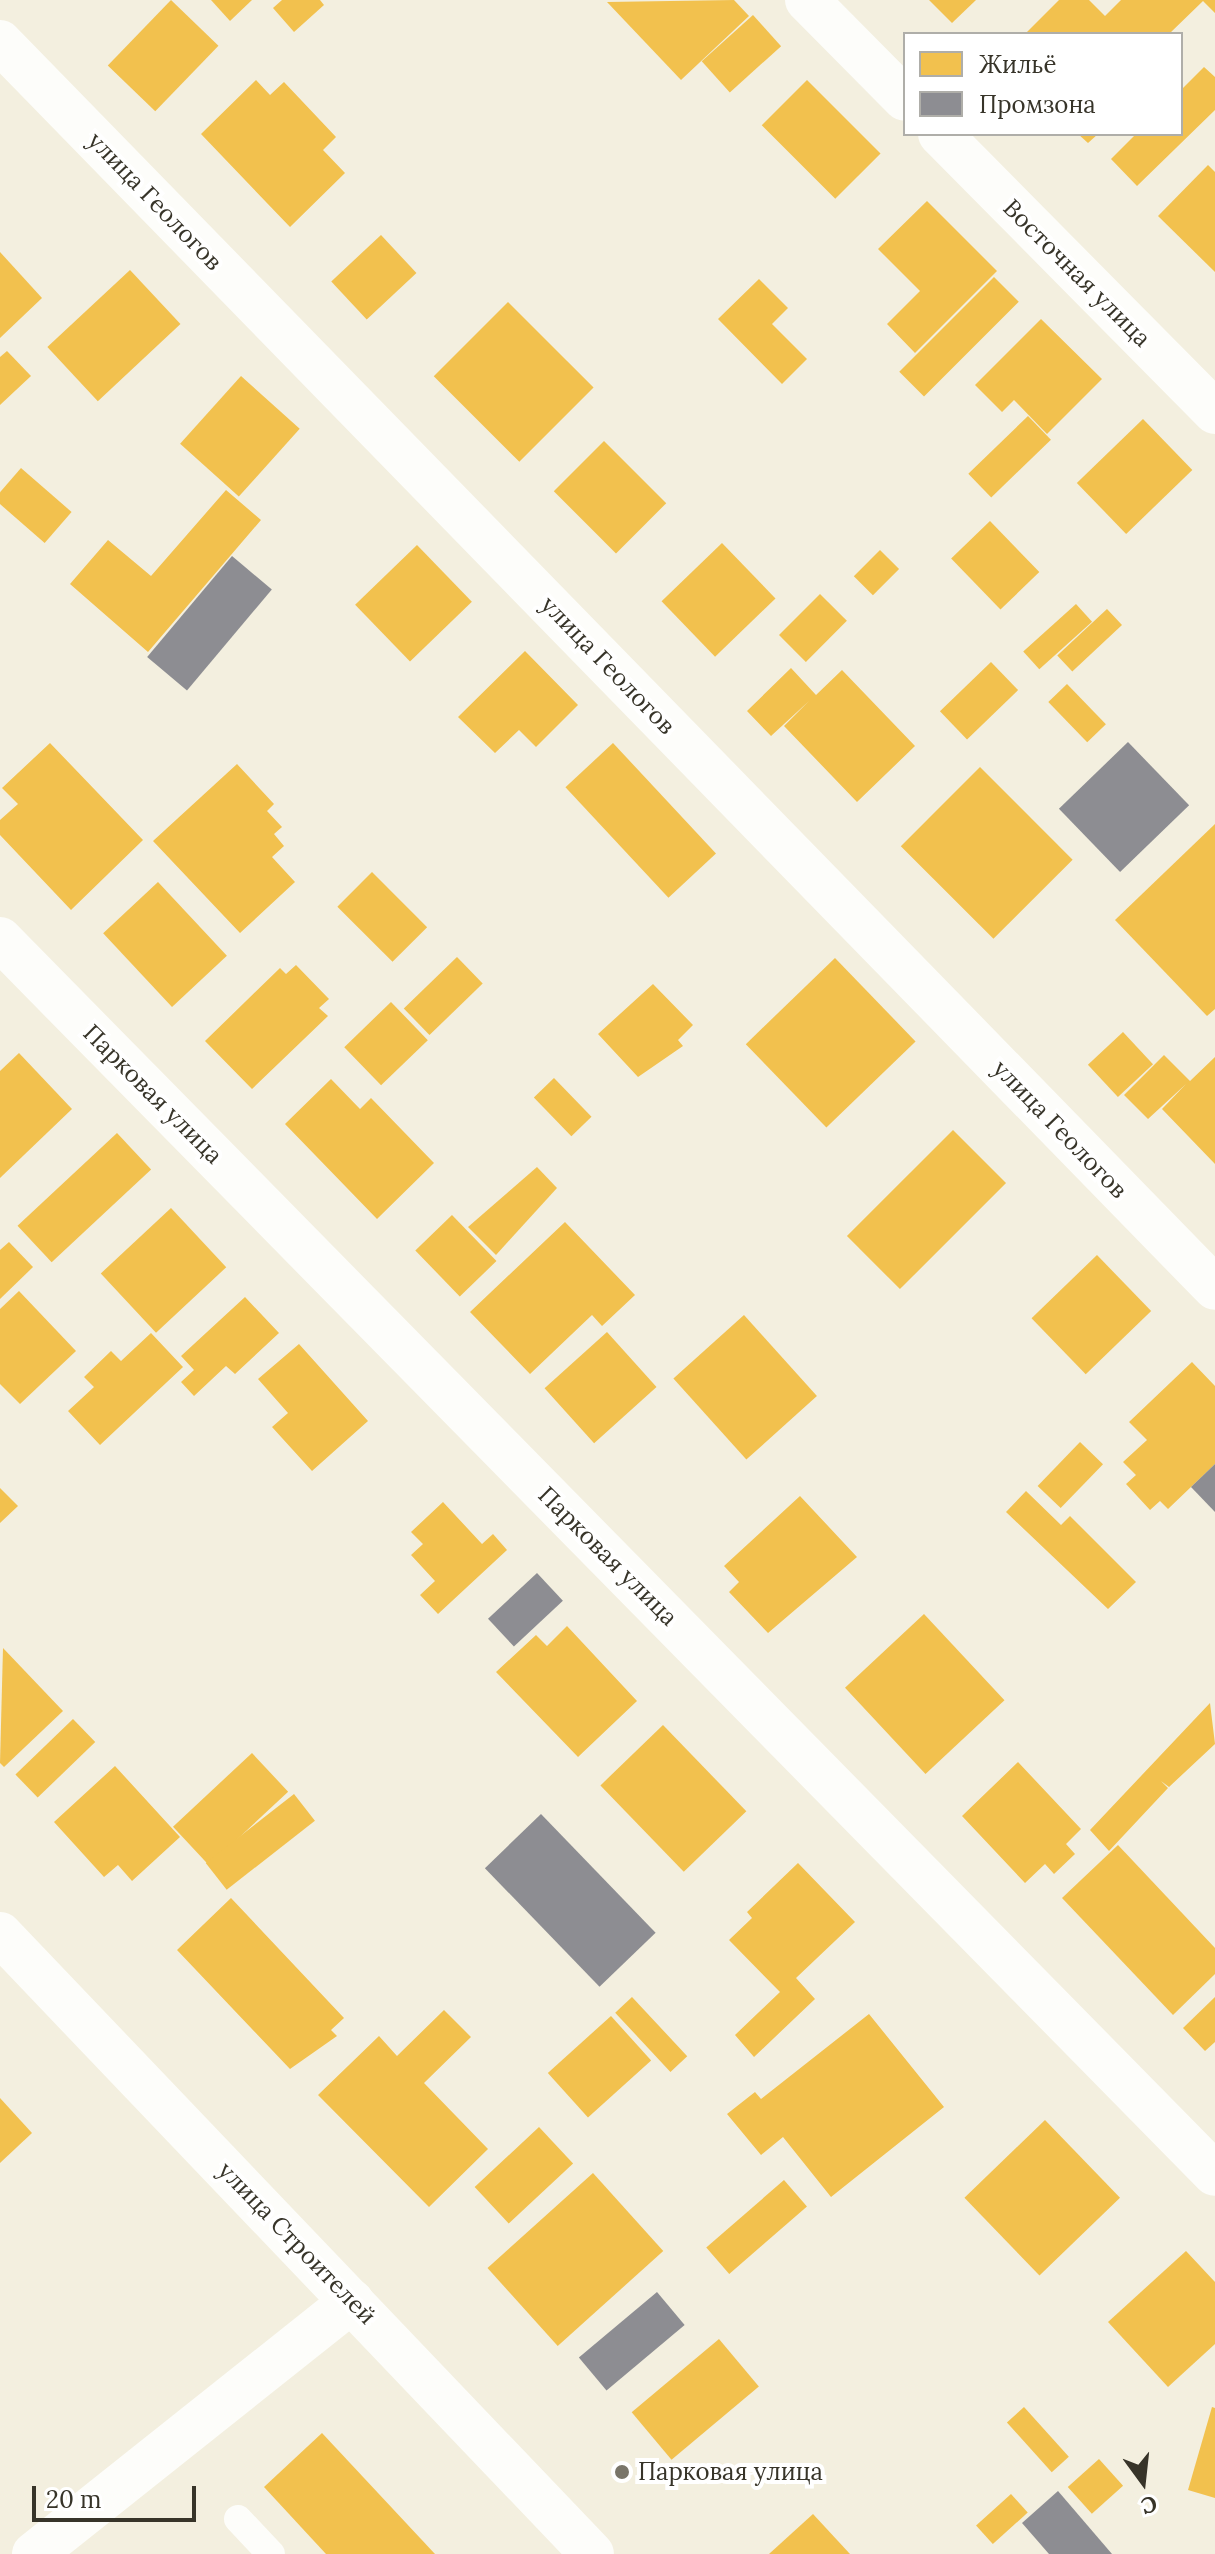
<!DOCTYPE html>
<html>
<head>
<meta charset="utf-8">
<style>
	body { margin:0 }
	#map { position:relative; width:1215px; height:2554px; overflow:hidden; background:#f3efdf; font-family:Lora,serif }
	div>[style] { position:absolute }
	.homes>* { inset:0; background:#f2c14e; transform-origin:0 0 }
	.industry>* { inset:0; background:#8d8d92; transform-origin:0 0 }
	.lane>* { height:28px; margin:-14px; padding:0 14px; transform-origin:14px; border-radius:14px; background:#fdfdfa }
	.street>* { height:44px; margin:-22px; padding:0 22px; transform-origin:22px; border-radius:22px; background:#fdfdfa }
	.secondary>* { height:44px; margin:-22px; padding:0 22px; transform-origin:22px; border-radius:22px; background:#fdfdfa }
	.dots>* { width:22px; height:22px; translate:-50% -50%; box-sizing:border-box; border:4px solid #fff; border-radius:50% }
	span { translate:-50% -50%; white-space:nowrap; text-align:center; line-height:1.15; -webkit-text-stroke:8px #fff; paint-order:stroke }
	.street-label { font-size:24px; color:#373429 }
	.poi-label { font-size:24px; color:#373429 }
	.left { translate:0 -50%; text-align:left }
	.legend { position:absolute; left:903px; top:32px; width:280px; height:104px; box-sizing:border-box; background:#fff; border:2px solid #afaea9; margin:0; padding:10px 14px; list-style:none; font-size:24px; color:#373429 }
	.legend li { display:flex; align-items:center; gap:16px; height:40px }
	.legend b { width:40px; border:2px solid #afaea9 }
	.north { position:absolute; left:1103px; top:2442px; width:80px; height:80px; -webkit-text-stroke:6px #fff; paint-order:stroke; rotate:165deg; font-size:22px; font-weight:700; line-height:32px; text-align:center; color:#373429 }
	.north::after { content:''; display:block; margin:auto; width:28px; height:36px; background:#373429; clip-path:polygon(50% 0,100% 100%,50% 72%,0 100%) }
	.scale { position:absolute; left:32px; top:2486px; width:164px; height:36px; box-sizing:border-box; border:4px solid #373429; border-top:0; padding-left:10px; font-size:24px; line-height:28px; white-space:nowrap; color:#373429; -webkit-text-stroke:6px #fff; paint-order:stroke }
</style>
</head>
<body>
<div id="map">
	<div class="homes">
		<div style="left:171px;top:0;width:66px;height:91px;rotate:44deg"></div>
		<div style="clip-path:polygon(211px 0,252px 0,230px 21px)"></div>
		<div style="clip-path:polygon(282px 0,320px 0,324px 5px,294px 32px,273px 8px)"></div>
		<div style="clip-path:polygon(734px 0,749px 16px,681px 80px,607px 2px)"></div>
		<div style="clip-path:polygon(929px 0,976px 0,952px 23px)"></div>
		<div style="clip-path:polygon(1059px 0,1089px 0,1105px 16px,1121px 0,1215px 0,1215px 13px,1203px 1px,1169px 34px,1025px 34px)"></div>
		<div style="left:753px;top:15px;width:42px;height:69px;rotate:48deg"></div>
		<div style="clip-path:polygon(1204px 67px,1215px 77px,1215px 110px,1137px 186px,1111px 159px,1136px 134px,1181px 134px,1181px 90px)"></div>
		<div style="clip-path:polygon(256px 80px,270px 95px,284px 82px,336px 137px,323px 150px,345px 173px,290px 227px,201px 134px)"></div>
		<div style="left:807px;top:80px;width:104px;height:64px;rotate:45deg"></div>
		<div style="clip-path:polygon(1078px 134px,1098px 134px,1088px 143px)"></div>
		<div style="clip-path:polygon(1208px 165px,1215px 172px,1215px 272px,1158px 216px)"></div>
		<div style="clip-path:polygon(927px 201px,997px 271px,915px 353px,887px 324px,920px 291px,878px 249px)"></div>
		<div style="left:381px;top:235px;width:52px;height:68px;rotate:47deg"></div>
		<div style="clip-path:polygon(0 252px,42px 298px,0 338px)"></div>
		<div style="left:130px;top:270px;width:74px;height:113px;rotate:47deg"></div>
		<div style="left:994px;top:277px;width:35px;height:134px;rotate:45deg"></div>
		<div style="clip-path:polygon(759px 279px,788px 308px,772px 324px,807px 359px,782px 384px,718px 319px)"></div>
		<div style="left:508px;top:302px;width:121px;height:105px;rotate:45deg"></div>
		<div style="clip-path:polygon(1041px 319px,1102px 379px,1047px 434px,1014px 400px,1002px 412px,975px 385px)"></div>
		<div style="clip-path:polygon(7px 351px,31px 376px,0 405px,0 357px)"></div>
		<div style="left:241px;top:376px;width:79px;height:91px;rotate:42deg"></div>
		<div style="left:1028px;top:416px;width:33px;height:83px;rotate:46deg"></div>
		<div style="left:1143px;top:419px;width:71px;height:92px;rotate:46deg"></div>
		<div style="left:604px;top:441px;width:88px;height:71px;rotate:45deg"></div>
		<div style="left:21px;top:468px;width:67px;height:41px;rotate:41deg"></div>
		<div style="clip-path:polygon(226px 490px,261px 520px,148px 652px,70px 584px,108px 540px,151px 576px)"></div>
		<div style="left:990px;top:521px;width:71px;height:54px;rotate:46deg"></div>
		<div style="left:722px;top:543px;width:77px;height:84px;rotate:46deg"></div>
		<div style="left:417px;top:545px;width:79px;height:86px;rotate:46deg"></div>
		<div style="left:880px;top:550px;width:27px;height:37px;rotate:45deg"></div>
		<div style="left:820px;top:594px;width:38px;height:58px;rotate:45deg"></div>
		<div style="left:1076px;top:604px;width:24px;height:71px;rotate:48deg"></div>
		<div style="left:1107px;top:609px;width:22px;height:68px;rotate:47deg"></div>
		<div style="clip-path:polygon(525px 651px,578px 705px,536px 747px,519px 730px,495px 753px,458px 717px)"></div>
		<div style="left:991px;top:662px;width:39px;height:71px;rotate:46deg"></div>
		<div style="clip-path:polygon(791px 668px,816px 695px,842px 670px,915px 746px,857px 802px,784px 726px,809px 701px,771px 736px,747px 711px)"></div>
		<div style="left:1067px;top:684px;width:56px;height:26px;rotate:46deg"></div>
		<div style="clip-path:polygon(50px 743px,143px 840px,71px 910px,0 835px,0 820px,18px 804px,2px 788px)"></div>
		<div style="left:613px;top:743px;width:151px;height:65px;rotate:47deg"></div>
		<div style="clip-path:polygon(237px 764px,274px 804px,267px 811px,282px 827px,274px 834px,284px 846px,272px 857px,295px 882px,240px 933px,153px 841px)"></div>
		<div style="left:980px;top:767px;width:131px;height:112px;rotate:45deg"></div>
		<div style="clip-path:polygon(1215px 824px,1215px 1009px,1207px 1016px,1115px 920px)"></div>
		<div style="left:372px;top:872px;width:78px;height:49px;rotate:45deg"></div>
		<div style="left:158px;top:882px;width:101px;height:75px;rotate:47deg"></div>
		<div style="left:457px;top:957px;width:37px;height:74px;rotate:46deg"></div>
		<div style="left:835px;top:958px;width:116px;height:124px;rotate:46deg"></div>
		<div style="clip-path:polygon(296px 965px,329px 999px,319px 1008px,328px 1016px,252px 1089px,205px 1041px,280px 968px,286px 974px)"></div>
		<div style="clip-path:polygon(653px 984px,693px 1025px,678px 1040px,683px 1046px,638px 1077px,598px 1034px)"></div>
		<div style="left:391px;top:1002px;width:53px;height:65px;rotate:46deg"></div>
		<div style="left:1123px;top:1032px;width:44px;height:48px;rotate:47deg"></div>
		<div style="clip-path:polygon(19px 1053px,72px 1109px,0 1178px,0 1071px)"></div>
		<div style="clip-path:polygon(1164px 1055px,1190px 1081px,1215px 1057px,1215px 1164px,1162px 1109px,1186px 1084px,1148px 1119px,1124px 1095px)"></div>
		<div style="left:554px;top:1078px;width:54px;height:28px;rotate:46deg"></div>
		<div style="clip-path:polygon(331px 1079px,360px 1109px,371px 1098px,434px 1163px,377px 1219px,285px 1124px)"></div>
		<div style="left:953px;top:1130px;width:75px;height:150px;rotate:45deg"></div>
		<div style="left:117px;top:1133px;width:50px;height:136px;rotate:47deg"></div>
		<div style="clip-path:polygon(537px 1167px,557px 1188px,496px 1255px,468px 1227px)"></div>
		<div style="left:171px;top:1208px;width:81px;height:96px;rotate:47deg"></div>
		<div style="left:452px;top:1215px;width:64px;height:51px;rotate:46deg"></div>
		<div style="clip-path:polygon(565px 1222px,635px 1295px,602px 1326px,592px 1315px,530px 1374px,470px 1312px)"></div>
		<div style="clip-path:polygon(9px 1242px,33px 1267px,0 1299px,0 1250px)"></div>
		<div style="left:1097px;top:1255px;width:78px;height:91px;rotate:46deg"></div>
		<div style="clip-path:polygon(19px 1291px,76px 1351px,20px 1404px,0 1384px,0 1309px)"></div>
		<div style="clip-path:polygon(245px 1297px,279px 1333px,235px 1374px,226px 1366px,194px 1396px,181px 1382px,194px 1370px,181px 1356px)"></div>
		<div style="left:744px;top:1315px;width:109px;height:95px;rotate:48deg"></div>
		<div style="left:607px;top:1332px;width:74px;height:84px;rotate:48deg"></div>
		<div style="clip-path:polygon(151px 1333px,183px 1367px,100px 1445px,68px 1411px,94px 1387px,84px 1377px,111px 1351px,121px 1361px)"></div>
		<div style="clip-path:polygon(299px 1344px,368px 1421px,312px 1471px,272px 1427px,288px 1413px,258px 1379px)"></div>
		<div style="clip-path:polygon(1192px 1362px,1215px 1386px,1215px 1464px,1168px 1509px,1160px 1501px,1150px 1510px,1126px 1484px,1136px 1475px,1123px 1462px,1147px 1440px,1129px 1422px)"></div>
		<div style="left:1080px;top:1442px;width:32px;height:61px;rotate:44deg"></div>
		<div style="clip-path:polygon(0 1488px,18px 1506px,0 1523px)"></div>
		<div style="clip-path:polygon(1026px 1491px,1061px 1525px,1070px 1516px,1136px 1582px,1108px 1609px,1006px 1512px)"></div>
		<div style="clip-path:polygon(800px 1496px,857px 1557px,768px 1633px,729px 1592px,739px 1582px,724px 1566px)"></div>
		<div style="clip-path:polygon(443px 1502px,482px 1544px,493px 1534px,507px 1550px,438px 1614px,420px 1595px,435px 1581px,411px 1555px,423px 1544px,411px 1532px)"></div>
		<div style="left:924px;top:1614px;width:118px;height:108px;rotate:47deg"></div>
		<div style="clip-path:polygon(567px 1626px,637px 1701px,578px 1757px,496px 1672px,536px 1635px,547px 1646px)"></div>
		<div style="clip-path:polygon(3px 1648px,63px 1711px,4px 1767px,0 1763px)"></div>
		<div style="clip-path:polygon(1210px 1703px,1215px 1744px,1169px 1787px,1161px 1781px,1168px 1788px,1109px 1851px,1090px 1830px)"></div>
		<div style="left:73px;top:1719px;width:32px;height:80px;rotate:46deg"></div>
		<div style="left:663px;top:1725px;width:120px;height:87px;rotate:46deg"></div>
		<div style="left:252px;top:1753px;width:53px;height:108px;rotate:47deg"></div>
		<div style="clip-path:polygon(1018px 1762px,1081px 1829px,1066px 1844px,1075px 1854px,1054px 1874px,1045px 1864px,1025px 1883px,962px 1816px)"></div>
		<div style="clip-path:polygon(115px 1766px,180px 1837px,132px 1881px,118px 1865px,104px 1877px,54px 1822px)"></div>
		<div style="left:294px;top:1794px;width:34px;height:112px;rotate:52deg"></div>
		<div style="clip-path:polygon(1118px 1845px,1215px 1948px,1215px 1974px,1173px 2015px,1062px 1898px)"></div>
		<div style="clip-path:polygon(798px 1863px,855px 1922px,796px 1978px,815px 1999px,754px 2057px,735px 2035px,780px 1992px,729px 1940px,752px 1918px,747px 1912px)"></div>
		<div style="clip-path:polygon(231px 1898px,344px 2018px,331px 2030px,337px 2036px,290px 2069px,177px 1950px)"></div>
		<div style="left:632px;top:1997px;width:81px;height:23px;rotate:47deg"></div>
		<div style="clip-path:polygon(1215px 1997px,1215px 2042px,1205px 2051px,1183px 2028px)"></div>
		<div style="clip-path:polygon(444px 2010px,471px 2037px,424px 2083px,488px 2149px,429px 2207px,318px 2095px,379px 2036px,397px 2056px)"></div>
		<div style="clip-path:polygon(869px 2014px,944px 2107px,831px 2197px,783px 2137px,761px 2155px,727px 2114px,755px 2092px,761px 2099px)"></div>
		<div style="left:611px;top:2016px;width:60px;height:85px;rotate:48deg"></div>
		<div style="clip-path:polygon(0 2098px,32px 2133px,0 2163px)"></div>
		<div style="left:1045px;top:2120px;width:108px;height:112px;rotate:46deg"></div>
		<div style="left:539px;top:2127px;width:50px;height:88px;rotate:47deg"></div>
		<div style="left:593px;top:2173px;width:105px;height:142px;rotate:48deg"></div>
		<div style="left:784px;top:2180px;width:35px;height:103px;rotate:49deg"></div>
		<div style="clip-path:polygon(1186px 2251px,1215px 2282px,1215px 2344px,1168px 2387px,1108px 2322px)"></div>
		<div style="left:719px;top:2339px;width:62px;height:114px;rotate:50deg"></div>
		<div style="left:1024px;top:2407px;width:67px;height:23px;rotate:48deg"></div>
		<div style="clip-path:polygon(1212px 2407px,1215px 2408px,1215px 2498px,1188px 2490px)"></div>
		<div style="clip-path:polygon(322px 2433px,435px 2554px,326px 2554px,264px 2487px)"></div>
		<div style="left:1099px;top:2459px;width:36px;height:42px;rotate:48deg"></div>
		<div style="left:1011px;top:2494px;width:25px;height:47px;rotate:48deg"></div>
		<div style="clip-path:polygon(813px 2514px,850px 2554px,769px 2554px)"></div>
	</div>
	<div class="industry">
		<div style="left:232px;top:556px;width:52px;height:132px;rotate:40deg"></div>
		<div style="left:1128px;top:742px;width:88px;height:96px;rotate:46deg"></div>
		<div style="clip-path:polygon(1215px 1464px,1215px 1512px,1191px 1487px)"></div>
		<div style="left:537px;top:1573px;width:38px;height:67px;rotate:47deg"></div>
		<div style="left:541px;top:1814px;width:165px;height:78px;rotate:46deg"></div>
		<div style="left:657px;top:2292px;width:43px;height:102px;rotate:50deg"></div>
		<div style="clip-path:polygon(1058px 2491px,1112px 2554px,1049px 2554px,1022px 2523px)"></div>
	</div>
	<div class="lane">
		<div style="left:238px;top:2519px;width:48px;rotate:46.7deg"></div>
	</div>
	<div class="street">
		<div style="left:807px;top:0;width:139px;rotate:45.3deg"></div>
		<div style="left:0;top:42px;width:1740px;rotate:45.72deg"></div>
		<div style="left:940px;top:134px;width:391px;rotate:45.3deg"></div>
		<div style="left:0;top:939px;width:1732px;rotate:45.47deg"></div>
		<div style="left:34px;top:2554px;width:406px;rotate:-38.5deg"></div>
	</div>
	<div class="secondary">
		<div style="left:0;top:1934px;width:857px;rotate:46.32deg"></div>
	</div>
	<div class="dots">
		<div style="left:622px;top:2472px;background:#797569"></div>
	</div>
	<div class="street-label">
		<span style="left:155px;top:201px;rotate:46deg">улица Геологов</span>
		<span style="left:1077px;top:273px;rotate:45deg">Восточная улица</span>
		<span style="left:608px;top:665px;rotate:46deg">улица Геологов</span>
		<span style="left:153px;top:1094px;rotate:45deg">Парковая улица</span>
		<span style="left:1060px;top:1129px;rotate:46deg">улица Геологов</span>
		<span style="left:608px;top:1556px;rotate:45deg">Парковая улица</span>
		<span style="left:297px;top:2243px;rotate:46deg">улица Строителей</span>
	</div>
	<div class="poi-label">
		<span class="left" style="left:638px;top:2472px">Парковая улица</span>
	</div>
	<ul class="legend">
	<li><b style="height:22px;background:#f2c14e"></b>Жильё</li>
	<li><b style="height:22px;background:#8d8d92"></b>Промзона</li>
	</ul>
	<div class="north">С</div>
	<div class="scale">20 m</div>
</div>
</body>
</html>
